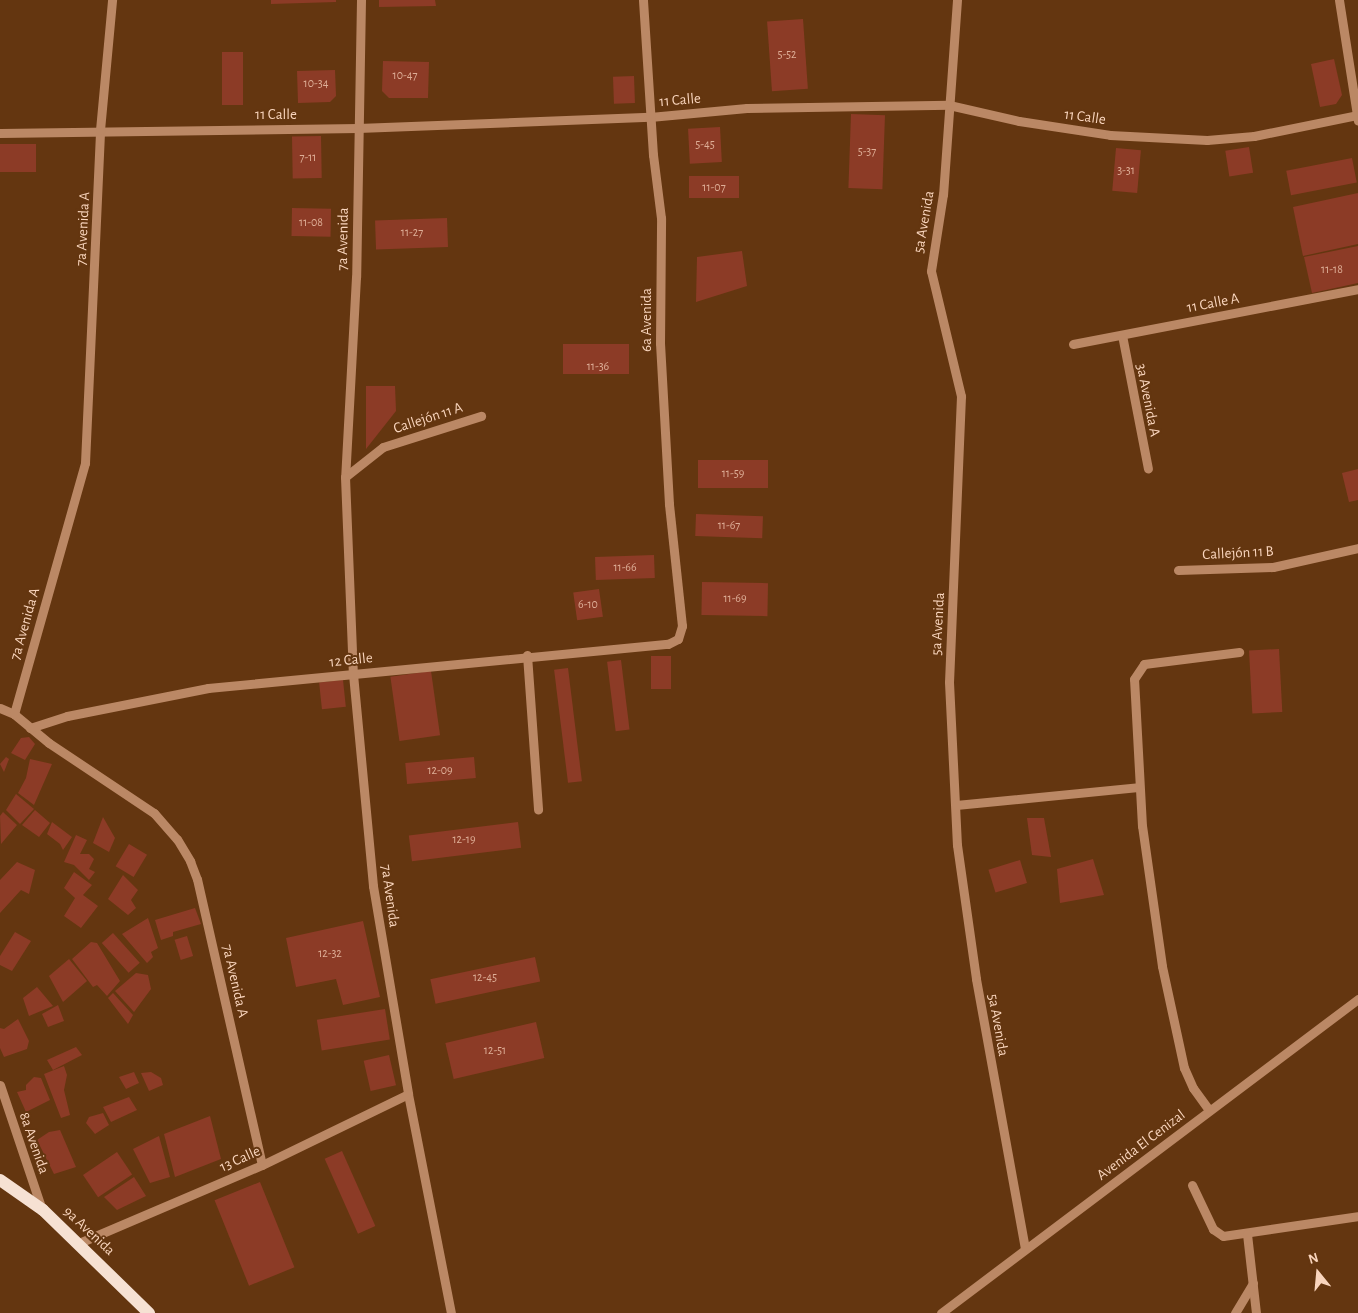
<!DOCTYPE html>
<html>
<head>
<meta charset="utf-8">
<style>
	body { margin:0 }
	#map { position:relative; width:1358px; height:1313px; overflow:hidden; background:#643610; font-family:"Alegreya Sans",sans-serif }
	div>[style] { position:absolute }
	.building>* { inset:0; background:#8c3b26; transform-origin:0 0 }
	.minor>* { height:9px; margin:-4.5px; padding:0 4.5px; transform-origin:4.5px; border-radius:4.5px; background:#bb8865 }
	.major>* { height:12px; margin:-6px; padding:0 6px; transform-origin:6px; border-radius:6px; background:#f6e1d3 }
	span { translate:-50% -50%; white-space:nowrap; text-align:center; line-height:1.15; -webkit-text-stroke:4px #643610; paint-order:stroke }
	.number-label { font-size:12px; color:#deae97 }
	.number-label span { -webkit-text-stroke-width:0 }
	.street-label { font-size:15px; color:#f9d5bd }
	.north { position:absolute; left:1293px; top:1248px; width:50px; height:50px; -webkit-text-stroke:4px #643610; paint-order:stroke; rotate:343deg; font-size:14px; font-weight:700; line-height:20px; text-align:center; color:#f9d5bd }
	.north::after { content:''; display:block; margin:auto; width:18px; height:22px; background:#f9d5bd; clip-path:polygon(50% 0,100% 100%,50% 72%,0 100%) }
</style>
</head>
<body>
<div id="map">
	<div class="building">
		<div style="clip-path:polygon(271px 0,336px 0,336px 2px,271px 4px)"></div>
		<div style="clip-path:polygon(379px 0,435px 0,436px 6px,379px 7px)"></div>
		<div style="left:803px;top:19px;width:70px;height:36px;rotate:86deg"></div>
		<div style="left:222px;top:52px;width:21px;height:53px"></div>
		<div style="clip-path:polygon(1334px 59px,1342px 95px,1336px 104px,1320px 107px,1311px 64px)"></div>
		<div style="clip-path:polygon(383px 61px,429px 62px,428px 98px,389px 98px,382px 91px)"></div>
		<div style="clip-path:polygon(335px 70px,336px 96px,330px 102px,298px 103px,297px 71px)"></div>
		<div style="left:634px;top:76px;width:27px;height:21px;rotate:88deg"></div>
		<div style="left:851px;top:114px;width:34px;height:74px;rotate:2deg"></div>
		<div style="left:720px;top:127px;width:35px;height:32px;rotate:87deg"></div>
		<div style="left:321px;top:136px;width:42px;height:29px;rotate:89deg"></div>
		<div style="left:0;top:144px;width:36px;height:28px"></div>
		<div style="left:1249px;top:147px;width:26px;height:24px;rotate:81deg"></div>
		<div style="left:1116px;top:148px;width:25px;height:43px;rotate:5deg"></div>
		<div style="left:1352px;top:158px;width:25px;height:67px;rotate:79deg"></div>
		<div style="left:739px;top:176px;width:22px;height:50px;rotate:90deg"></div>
		<div style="clip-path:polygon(1358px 193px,1358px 244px,1303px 256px,1293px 207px)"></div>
		<div style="left:292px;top:208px;width:39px;height:28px;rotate:1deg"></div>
		<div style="left:447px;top:218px;width:29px;height:72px;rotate:88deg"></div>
		<div style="clip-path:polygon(1358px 246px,1358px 283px,1312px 293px,1304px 257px)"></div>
		<div style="clip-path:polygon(742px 251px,747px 286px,696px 302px,697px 257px)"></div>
		<div style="left:629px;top:344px;width:30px;height:66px;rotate:90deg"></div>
		<div style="clip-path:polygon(366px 386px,395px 386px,396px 411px,366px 449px)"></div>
		<div style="left:698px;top:460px;width:70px;height:28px"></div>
		<div style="clip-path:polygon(1358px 469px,1358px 500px,1349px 502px,1342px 473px)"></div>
		<div style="left:696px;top:514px;width:67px;height:22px;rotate:2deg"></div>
		<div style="left:654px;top:555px;width:23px;height:59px;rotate:88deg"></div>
		<div style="left:702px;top:582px;width:66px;height:33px;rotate:1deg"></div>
		<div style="left:599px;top:589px;width:28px;height:26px;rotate:82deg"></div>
		<div style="left:1279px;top:649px;width:63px;height:30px;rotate:87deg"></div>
		<div style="left:651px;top:656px;width:20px;height:33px"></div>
		<div style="left:621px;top:660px;width:70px;height:14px;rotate:83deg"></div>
		<div style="left:568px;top:668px;width:114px;height:14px;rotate:83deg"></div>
		<div style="left:431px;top:671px;width:65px;height:41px;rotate:82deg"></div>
		<div style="left:343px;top:680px;width:27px;height:24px;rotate:84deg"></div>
		<div style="clip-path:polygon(29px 737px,35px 744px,25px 760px,11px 753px,21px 738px)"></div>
		<div style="clip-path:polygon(6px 757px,9px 759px,4px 772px,0 764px)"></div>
		<div style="left:474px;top:757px;width:21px;height:69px;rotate:85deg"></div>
		<div style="clip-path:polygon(30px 759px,52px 764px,34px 805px,18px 793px,26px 778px)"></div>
		<div style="clip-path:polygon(16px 794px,34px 809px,20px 824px,6px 810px)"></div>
		<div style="clip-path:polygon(35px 810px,50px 823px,39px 837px,22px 825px)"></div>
		<div style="clip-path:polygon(3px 812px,17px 825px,1px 844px,0 816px)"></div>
		<div style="clip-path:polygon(103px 817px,115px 838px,109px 852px,93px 843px)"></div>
		<div style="clip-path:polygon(1027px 818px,1044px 818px,1051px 857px,1032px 855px)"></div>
		<div style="clip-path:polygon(52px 822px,72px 837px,63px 850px,60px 844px,47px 834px)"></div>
		<div style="left:518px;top:822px;width:26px;height:110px;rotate:83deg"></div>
		<div style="clip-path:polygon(76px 835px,87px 840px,80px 854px,89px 854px,94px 859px,89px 869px,95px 872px,89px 880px,74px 865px,64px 862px)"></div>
		<div style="left:129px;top:844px;width:21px;height:26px;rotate:31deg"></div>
		<div style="clip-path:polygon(1093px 859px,1104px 895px,1060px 903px,1057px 869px)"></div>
		<div style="left:1020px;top:860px;width:24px;height:33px;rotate:73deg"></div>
		<div style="clip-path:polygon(17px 862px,35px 870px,29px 894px,21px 890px,0 913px,0 880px)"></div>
		<div style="clip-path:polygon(74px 872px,92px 885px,83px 895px,98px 906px,81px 928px,64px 916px,75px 898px,64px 888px)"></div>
		<div style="clip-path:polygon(123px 875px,138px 890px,131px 900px,136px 908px,128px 915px,108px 899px)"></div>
		<div style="clip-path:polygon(195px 908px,201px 924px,173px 932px,173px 936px,161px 940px,155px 920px)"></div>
		<div style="clip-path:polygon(148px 918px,158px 948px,151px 952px,153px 957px,147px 963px,122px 934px)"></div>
		<div style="clip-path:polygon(363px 921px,380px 997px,343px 1005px,336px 979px,296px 987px,286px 938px)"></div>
		<div style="clip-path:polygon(15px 932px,31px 941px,12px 971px,0 965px,0 956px)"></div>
		<div style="left:113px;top:933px;width:40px;height:15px;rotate:48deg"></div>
		<div style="left:187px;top:936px;width:21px;height:13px;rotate:73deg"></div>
		<div style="clip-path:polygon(91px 942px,97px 943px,120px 981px,107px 996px,97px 985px,93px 987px,72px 959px)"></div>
		<div style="left:535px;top:957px;width:25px;height:107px;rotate:78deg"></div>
		<div style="clip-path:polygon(69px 959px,87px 981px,63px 1002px,49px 976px)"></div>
		<div style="clip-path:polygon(136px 973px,148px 975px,151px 989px,134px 1012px,115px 991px)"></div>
		<div style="clip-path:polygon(37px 987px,53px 1006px,29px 1016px,23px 998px)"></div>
		<div style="clip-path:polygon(113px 993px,133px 1015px,128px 1024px,108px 998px)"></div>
		<div style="clip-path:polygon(58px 1005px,64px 1021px,48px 1027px,42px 1014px)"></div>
		<div style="left:385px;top:1009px;width:31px;height:69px;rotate:81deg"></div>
		<div style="clip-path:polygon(18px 1019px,29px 1041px,27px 1049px,4px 1057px,0 1048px,0 1028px,4px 1029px)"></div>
		<div style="left:536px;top:1022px;width:37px;height:93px;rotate:77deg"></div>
		<div style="clip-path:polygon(76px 1047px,82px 1055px,53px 1070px,47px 1060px)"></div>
		<div style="left:389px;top:1055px;width:31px;height:26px;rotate:77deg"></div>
		<div style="clip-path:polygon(64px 1066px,67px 1075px,64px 1090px,70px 1115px,61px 1118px,44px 1074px)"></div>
		<div style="clip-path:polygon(134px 1072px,139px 1083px,126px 1089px,119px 1077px)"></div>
		<div style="clip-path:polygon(151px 1072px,161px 1078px,163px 1085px,149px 1091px,141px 1073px)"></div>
		<div style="clip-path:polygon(34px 1077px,41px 1078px,50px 1100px,26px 1112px,17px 1092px,26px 1090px,26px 1085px)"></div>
		<div style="clip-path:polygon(129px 1097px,137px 1110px,111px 1122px,103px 1107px)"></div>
		<div style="clip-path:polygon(103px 1113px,109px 1125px,95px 1134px,86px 1123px,89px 1117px)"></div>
		<div style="clip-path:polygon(210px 1116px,221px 1159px,175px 1177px,164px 1134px)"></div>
		<div style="clip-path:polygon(60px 1130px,76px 1167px,54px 1174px,37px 1140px,49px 1132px)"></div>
		<div style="clip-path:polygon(159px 1136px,170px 1177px,150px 1183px,133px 1149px)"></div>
		<div style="left:342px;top:1151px;width:82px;height:19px;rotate:66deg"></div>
		<div style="left:117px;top:1152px;width:27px;height:41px;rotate:56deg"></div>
		<div style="clip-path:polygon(134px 1177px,146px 1196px,117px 1210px,104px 1197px)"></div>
		<div style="left:260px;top:1182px;width:92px;height:49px;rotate:68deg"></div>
	</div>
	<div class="minor">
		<div style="left:361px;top:0;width:277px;rotate:91deg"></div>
		<div style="left:356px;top:277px;width:200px;rotate:93.1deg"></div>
		<div style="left:345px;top:477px;width:48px;rotate:-38.3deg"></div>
		<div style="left:383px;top:447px;width:103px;rotate:-17.6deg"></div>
		<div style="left:957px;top:0;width:195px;rotate:94.1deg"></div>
		<div style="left:943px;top:194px;width:78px;rotate:98.9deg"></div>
		<div style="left:931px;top:271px;width:129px;rotate:76.5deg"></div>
		<div style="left:961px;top:396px;width:286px;rotate:92.4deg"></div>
		<div style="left:949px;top:682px;width:163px;rotate:87.2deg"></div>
		<div style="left:957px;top:845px;width:135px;rotate:81.9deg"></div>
		<div style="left:976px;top:979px;width:274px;rotate:79.7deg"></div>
		<div style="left:1339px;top:0;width:122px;rotate:81.1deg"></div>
		<div style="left:0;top:133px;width:358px;rotate:-0.8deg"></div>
		<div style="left:358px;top:128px;width:292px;rotate:-2.2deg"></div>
		<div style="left:650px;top:117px;width:97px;rotate:-5.3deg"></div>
		<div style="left:747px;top:108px;width:202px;rotate:-0.9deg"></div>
		<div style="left:949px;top:105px;width:72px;rotate:12.9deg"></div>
		<div style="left:1019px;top:121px;width:92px;rotate:8.7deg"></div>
		<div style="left:1110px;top:135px;width:97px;rotate:3deg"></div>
		<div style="left:1207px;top:140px;width:47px;rotate:-4.9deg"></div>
		<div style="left:1254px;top:136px;width:105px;rotate:-11.5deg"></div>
		<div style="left:1122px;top:335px;width:136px;rotate:79deg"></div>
		<div style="left:1073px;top:344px;width:290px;rotate:-10.9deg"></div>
		<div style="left:345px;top:477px;width:197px;rotate:87.7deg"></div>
		<div style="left:353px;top:674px;width:213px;rotate:84.6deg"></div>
		<div style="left:373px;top:886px;width:211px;rotate:80.4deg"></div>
		<div style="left:408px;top:1094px;width:223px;rotate:78.9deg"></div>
		<div style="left:1178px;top:570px;width:95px;rotate:-1.8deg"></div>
		<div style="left:1273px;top:567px;width:87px;rotate:-12.6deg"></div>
		<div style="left:527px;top:655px;width:155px;rotate:85.9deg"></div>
		<div style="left:0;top:708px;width:15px;rotate:23deg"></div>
		<div style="left:14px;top:714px;width:45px;rotate:39.6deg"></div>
		<div style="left:49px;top:743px;width:126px;rotate:33.7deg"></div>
		<div style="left:154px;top:813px;width:35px;rotate:49deg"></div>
		<div style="left:177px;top:839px;width:26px;rotate:59deg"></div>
		<div style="left:190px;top:861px;width:19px;rotate:69deg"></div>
		<div style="left:197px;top:879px;width:293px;rotate:77.2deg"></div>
		<div style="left:14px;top:714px;width:261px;rotate:-74.2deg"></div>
		<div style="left:85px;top:463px;width:333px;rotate:-87.4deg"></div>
		<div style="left:100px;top:130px;width:131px;rotate:-84.7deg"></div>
		<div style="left:30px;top:728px;width:39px;rotate:-18deg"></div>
		<div style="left:67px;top:716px;width:144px;rotate:-11.2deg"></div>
		<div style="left:208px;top:688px;width:462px;rotate:-5.5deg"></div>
		<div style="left:668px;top:644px;width:11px;rotate:-27deg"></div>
		<div style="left:678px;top:639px;width:14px;rotate:-73deg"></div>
		<div style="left:682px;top:626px;width:123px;rotate:-96.1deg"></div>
		<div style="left:669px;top:504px;width:161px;rotate:-93.2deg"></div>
		<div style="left:660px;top:343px;width:125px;rotate:-89.5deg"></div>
		<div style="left:661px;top:218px;width:64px;rotate:-97.2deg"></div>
		<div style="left:653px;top:155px;width:155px;rotate:-93.7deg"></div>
		<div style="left:956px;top:805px;width:183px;rotate:-5.6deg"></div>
		<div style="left:0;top:1085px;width:132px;rotate:71.4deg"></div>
		<div style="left:1209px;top:1110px;width:27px;rotate:-126deg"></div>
		<div style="left:1193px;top:1088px;width:22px;rotate:-114deg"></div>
		<div style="left:1184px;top:1068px;width:104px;rotate:-102.2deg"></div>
		<div style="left:1162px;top:966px;width:141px;rotate:-98.1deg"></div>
		<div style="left:1142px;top:826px;width:147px;rotate:-93.1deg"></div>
		<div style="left:1134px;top:679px;width:18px;rotate:-56deg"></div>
		<div style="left:1144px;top:664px;width:96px;rotate:-7.2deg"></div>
		<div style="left:1192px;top:1185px;width:49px;rotate:64.5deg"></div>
		<div style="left:1213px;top:1229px;width:12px;rotate:35deg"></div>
		<div style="left:1223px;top:1236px;width:136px;rotate:-8.4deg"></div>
		<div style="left:1247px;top:1234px;width:80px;rotate:83.5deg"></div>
		<div style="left:79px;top:1243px;width:199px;rotate:-23.1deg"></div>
		<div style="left:262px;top:1165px;width:162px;rotate:-25.9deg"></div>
		<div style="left:941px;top:1313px;width:522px;rotate:-36.98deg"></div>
		<div style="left:1235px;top:1313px;width:35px;rotate:-59deg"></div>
	</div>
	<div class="major">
		<div style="left:0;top:1180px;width:52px;rotate:34.9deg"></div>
		<div style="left:43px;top:1210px;width:148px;rotate:44.2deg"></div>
	</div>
	<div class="number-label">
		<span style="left:787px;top:55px">5-52</span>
		<span style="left:405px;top:76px">10-47</span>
		<span style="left:316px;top:84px">10-34</span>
		<span style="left:705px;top:145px">5-45</span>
		<span style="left:867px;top:152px">5-37</span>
		<span style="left:308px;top:158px">7-11</span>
		<span style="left:1126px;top:171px">3-31</span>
		<span style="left:714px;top:188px">11-07</span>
		<span style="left:311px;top:223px">11-08</span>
		<span style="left:412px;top:233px">11-27</span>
		<span style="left:1332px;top:270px">11-18</span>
		<span style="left:598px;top:367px">11-36</span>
		<span style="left:733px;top:474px">11-59</span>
		<span style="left:729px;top:526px">11-67</span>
		<span style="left:625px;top:568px">11-66</span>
		<span style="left:735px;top:599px">11-69</span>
		<span style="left:588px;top:605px">6-10</span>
		<span style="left:440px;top:771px">12-09</span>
		<span style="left:464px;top:840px">12-19</span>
		<span style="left:330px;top:954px">12-32</span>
		<span style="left:485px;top:978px">12-45</span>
		<span style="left:495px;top:1051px">12-51</span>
	</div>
	<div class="street-label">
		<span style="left:680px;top:100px;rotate:-5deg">11 Calle</span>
		<span style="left:276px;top:115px">11 Calle</span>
		<span style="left:1085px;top:117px;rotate:8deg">11 Calle</span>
		<span style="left:924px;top:222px;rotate:-80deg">5a Avenida</span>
		<span style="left:83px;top:229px;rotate:-87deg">7a Avenida A</span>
		<span style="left:343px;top:239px;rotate:-89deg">7a Avenida</span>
		<span style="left:1213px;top:303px;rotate:-11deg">11 Calle A</span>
		<span style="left:647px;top:320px;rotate:-90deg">6a Avenida</span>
		<span style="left:1148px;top:400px;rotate:79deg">3a Avenida A</span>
		<span style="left:428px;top:418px;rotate:-18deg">Callejón 11 A</span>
		<span style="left:1238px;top:553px;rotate:-3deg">Callejón 11 B</span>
		<span style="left:25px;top:624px;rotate:-74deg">7a Avenida A</span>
		<span style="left:938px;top:624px;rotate:-87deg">5a Avenida</span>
		<span style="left:351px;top:660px;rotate:-6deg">12 Calle</span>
		<span style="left:390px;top:896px;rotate:82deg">7a Avenida</span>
		<span style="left:235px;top:981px;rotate:77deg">7a Avenida A</span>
		<span style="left:998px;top:1025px;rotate:80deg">5a Avenida</span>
		<span style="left:34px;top:1143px;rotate:71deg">8a Avenida</span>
		<span style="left:1141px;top:1145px;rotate:-37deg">Avenida El Cenizal</span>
		<span style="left:240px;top:1159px;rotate:-24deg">13 Calle</span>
		<span style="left:89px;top:1231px;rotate:43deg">9a Avenida</span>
	</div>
	<div class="north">N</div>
</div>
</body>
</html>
